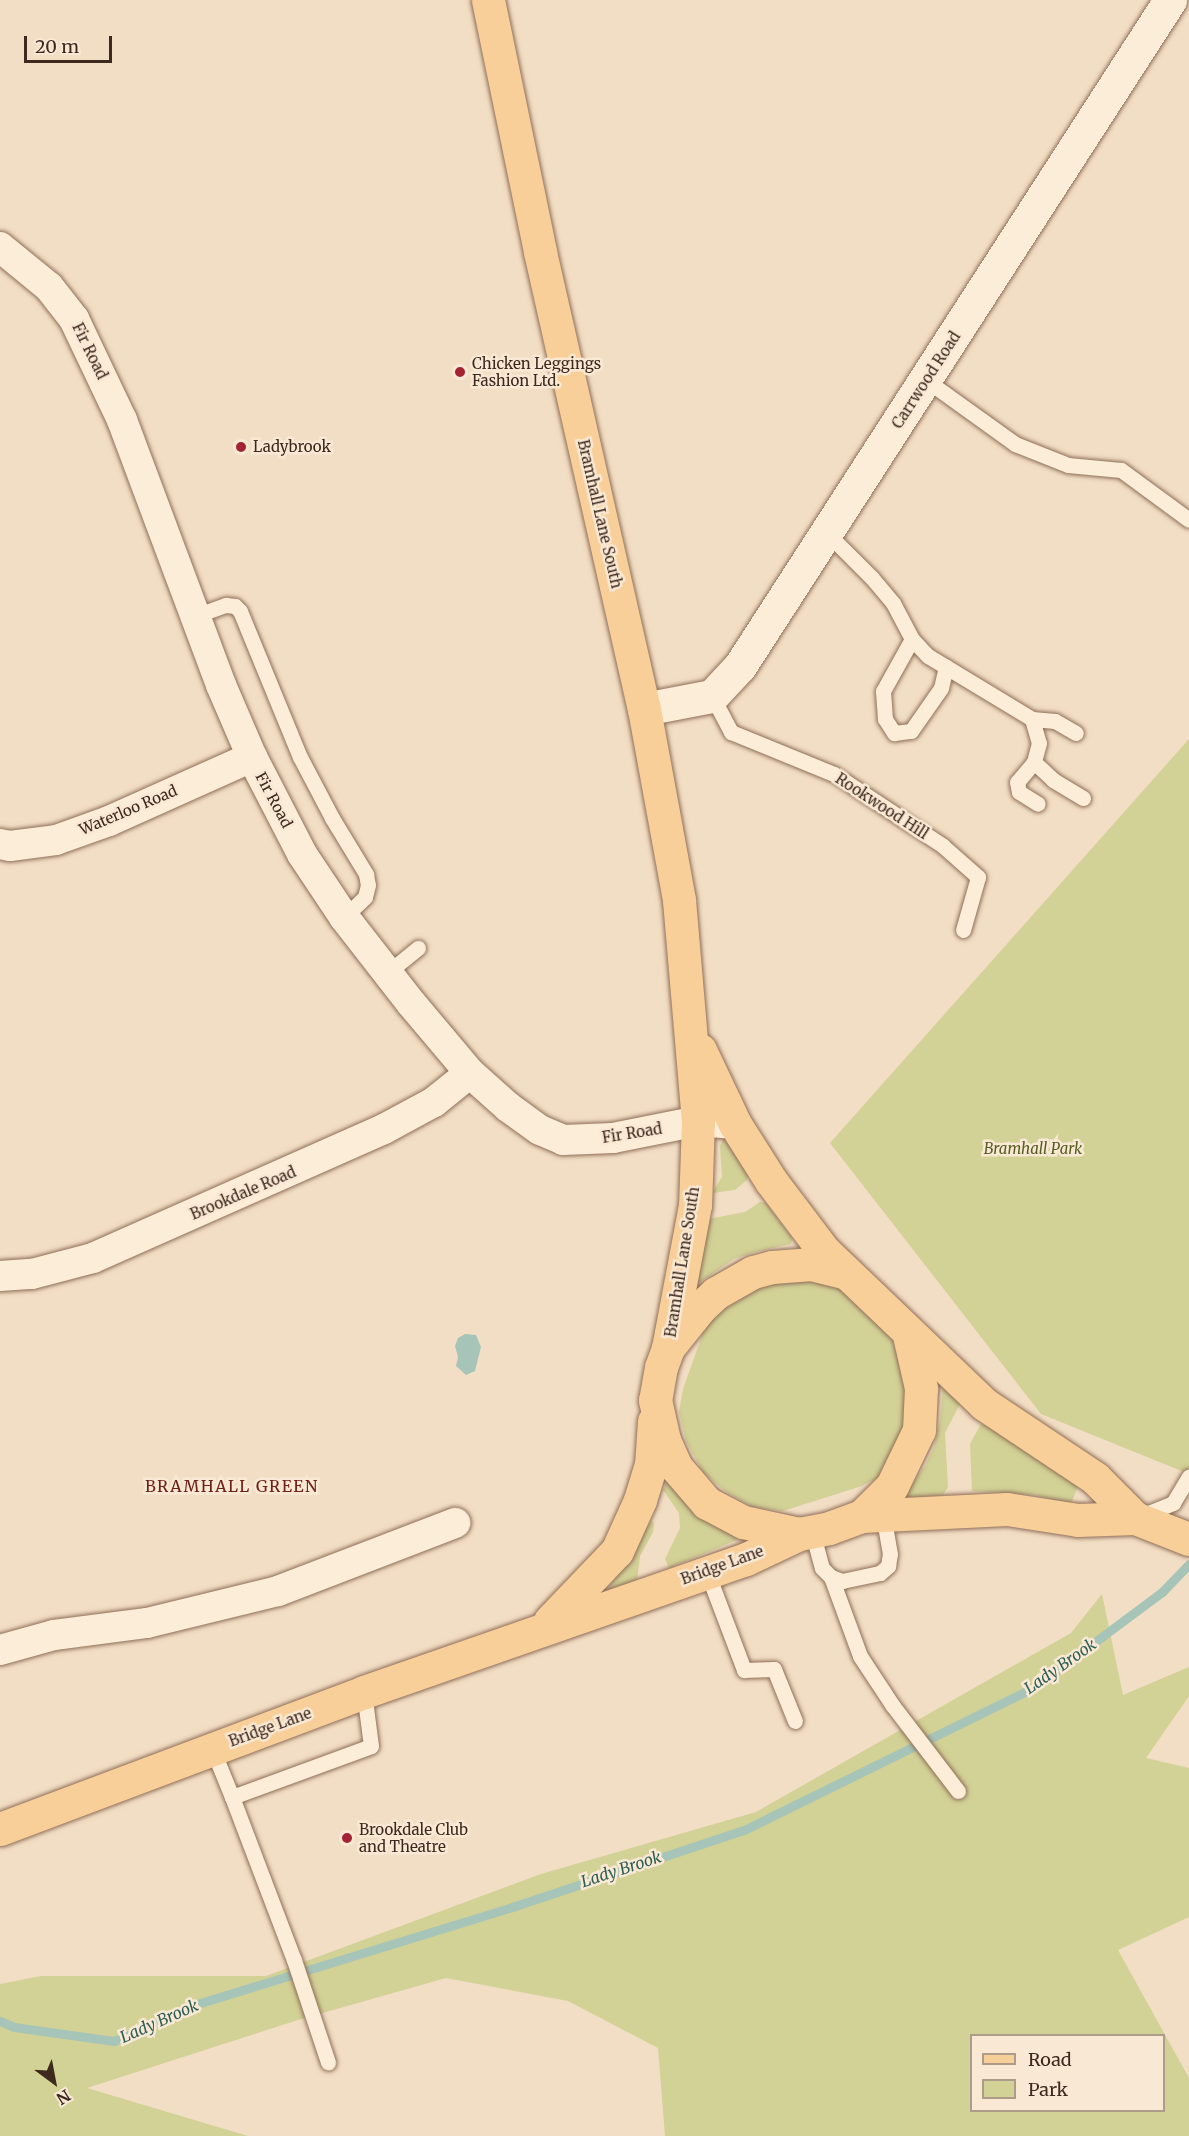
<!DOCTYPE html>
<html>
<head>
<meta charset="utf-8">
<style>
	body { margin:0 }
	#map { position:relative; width:1189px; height:2136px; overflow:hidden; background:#f2dec4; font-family:Merriweather,serif }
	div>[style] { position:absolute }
	.green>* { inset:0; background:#d2d196 }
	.water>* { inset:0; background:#a6c5b8 }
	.stream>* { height:9px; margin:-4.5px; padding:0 4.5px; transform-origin:4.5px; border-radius:4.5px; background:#a6c5b8 }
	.roads { filter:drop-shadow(0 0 2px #8f6e58) drop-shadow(0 0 2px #8f6e58) }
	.lane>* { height:15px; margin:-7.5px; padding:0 7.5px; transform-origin:7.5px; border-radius:7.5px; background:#fcedd8 }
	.street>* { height:30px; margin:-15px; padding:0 15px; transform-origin:15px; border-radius:15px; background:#fcedd8 }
	.secondary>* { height:33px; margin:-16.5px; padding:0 16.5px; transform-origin:16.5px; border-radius:16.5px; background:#fcedd8 }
	.primary>* { height:33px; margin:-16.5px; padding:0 16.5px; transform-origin:16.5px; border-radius:16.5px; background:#f8ce99 }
	.dots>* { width:16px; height:16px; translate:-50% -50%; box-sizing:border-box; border:3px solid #f9e9d4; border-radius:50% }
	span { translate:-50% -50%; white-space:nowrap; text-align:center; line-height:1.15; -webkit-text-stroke:5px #f9e9d4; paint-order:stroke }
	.street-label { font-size:15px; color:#3d291e }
	.poi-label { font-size:15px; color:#3d291e }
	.left { translate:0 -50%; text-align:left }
	.park-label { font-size:15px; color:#555c22; font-style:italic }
	.neighbourhood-label { font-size:16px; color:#6e2019; letter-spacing:1.5px }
	.water-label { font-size:16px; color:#2c5e55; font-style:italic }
	.legend { position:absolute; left:970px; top:2034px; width:195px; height:78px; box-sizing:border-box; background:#f9e9d4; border:2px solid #ae9c8b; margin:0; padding:8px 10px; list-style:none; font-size:18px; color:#3d291e }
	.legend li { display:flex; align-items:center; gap:12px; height:30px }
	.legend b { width:30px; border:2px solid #ae9c8b }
	.north { position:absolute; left:24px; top:2052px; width:60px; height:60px; -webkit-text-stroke:4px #f9e9d4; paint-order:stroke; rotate:148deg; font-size:16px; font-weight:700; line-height:24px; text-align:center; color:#3d291e }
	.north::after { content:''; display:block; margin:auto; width:21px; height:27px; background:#3d291e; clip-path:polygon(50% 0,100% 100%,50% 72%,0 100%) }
	.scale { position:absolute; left:24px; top:36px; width:88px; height:27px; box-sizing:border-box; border:3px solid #3d291e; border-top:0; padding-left:8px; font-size:18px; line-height:21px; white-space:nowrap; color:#3d291e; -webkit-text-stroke:4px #f9e9d4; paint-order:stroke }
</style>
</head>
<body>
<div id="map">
	<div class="green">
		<div style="clip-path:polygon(1189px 739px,1189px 1474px,1041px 1414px,830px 1143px)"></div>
		<div style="clip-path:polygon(724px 1136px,748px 1173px,747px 1180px,735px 1190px,712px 1193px,722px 1177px,720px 1146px)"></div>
		<div style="clip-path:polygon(760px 1202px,766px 1203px,792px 1238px,791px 1244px,755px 1252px,734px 1259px,694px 1286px,708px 1219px,745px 1212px)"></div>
		<div style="clip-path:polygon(802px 1276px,838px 1286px,882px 1327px,898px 1348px,914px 1407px,879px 1477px,862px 1486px,783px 1511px,752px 1507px,725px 1491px,703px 1472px,686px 1441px,679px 1412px,683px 1389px,704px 1330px,717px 1310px,753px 1283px)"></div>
		<div style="clip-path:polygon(943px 1387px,962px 1400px,945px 1433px,948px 1487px,943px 1495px,908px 1499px,905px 1493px,925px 1466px,934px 1447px,940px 1420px)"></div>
		<div style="clip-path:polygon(989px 1422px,1080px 1481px,1071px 1504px,1035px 1495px,972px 1491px,970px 1444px,981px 1424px,985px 1425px)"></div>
		<div style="clip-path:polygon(668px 1481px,738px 1536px,737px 1540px,669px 1568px,665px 1559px,680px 1528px,679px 1513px,663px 1490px)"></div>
		<div style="clip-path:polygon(651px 1521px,654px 1523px,653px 1532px,640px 1556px,637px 1581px,607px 1591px)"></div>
		<div style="clip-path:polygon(evenodd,1102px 1594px,1123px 1695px,1189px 1667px,1189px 1696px,1146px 1758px,1189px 1768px,1189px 1917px,1118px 1950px,1189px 2078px,1189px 2136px,665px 2136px,658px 2048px,568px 2001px,446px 1978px,298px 2020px,87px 2088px,248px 2136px,0 2136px,0 1984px,41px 1976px,266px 1976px,541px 1874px,756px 1812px,1071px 1633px,1102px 1594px,972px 2036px,1164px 2036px,1164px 2110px,972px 2110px,972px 2036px)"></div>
	</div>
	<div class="water">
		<div style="clip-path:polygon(465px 1334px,476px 1335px,481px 1347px,475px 1371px,466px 1375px,456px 1366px,458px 1357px,455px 1346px,458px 1338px)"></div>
	</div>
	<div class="stream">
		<div style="left:0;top:2021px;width:15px;rotate:23deg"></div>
		<div style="left:14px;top:2027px;width:101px;rotate:8deg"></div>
		<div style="left:114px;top:2041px;width:91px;rotate:-24deg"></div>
		<div style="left:197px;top:2004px;width:333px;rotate:-17.1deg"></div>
		<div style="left:515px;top:1906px;width:241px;rotate:-18.4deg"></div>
		<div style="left:744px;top:1830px;width:322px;rotate:-26.2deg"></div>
		<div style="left:1033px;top:1688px;width:161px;rotate:-36.7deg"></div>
		<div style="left:1162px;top:1592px;width:39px;rotate:-46deg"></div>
	</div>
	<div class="roads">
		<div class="lane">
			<div style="left:926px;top:380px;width:110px;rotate:35.7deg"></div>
			<div style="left:1015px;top:444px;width:57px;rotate:21.6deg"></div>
			<div style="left:1068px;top:465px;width:53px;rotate:5.4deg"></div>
			<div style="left:1121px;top:470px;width:84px;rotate:36.3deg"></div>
			<div style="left:828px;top:534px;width:62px;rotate:45deg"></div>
			<div style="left:872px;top:578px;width:33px;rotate:50deg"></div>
			<div style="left:893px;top:603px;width:41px;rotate:62.2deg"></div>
			<div style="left:912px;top:639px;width:23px;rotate:47deg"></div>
			<div style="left:928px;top:656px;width:122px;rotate:31.2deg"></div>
			<div style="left:1032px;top:719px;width:25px;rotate:74deg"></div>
			<div style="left:1039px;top:743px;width:20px;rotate:105deg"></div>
			<div style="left:1034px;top:762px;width:26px;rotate:43deg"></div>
			<div style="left:1053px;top:780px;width:35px;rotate:31deg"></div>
			<div style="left:195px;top:616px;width:33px;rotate:-20deg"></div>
			<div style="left:226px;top:605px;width:9px;rotate:6deg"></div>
			<div style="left:235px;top:606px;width:7px;rotate:45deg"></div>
			<div style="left:240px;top:611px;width:158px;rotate:67.7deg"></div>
			<div style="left:300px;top:757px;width:69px;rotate:62.3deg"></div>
			<div style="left:332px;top:818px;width:66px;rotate:58.7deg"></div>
			<div style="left:366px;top:874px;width:11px;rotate:80deg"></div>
			<div style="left:368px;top:885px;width:12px;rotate:104deg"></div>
			<div style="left:365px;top:897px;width:29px;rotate:136deg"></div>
			<div style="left:912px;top:639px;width:60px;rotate:119.1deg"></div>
			<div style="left:883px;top:691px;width:28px;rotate:86deg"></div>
			<div style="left:885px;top:719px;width:17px;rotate:57deg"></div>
			<div style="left:894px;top:733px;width:17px;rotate:-7deg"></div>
			<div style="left:911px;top:731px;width:52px;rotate:-55.1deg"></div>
			<div style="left:941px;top:688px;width:22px;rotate:-77deg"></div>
			<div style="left:712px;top:696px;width:41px;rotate:62.2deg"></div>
			<div style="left:731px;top:732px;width:111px;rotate:22.2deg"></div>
			<div style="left:834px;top:774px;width:131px;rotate:33.4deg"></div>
			<div style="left:943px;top:846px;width:47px;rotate:41.5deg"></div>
			<div style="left:978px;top:877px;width:55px;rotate:105.8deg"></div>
			<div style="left:1032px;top:719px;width:23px;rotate:5deg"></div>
			<div style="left:1055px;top:721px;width:24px;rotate:30deg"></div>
			<div style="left:1034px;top:762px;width:26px;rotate:130deg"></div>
			<div style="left:1017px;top:782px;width:10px;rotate:79deg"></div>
			<div style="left:1019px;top:792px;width:22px;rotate:32deg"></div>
			<div style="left:387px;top:973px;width:40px;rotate:-39deg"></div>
			<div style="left:1141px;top:1516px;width:35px;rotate:-22deg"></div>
			<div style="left:1173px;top:1503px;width:31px;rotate:-59deg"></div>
			<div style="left:812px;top:1531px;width:38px;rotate:75deg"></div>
			<div style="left:822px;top:1568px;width:13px;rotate:45deg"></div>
			<div style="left:831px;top:1577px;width:12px;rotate:20deg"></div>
			<div style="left:842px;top:1581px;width:39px;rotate:-12deg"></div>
			<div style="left:880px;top:1573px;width:11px;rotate:-41deg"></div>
			<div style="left:888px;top:1566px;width:12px;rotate:-81deg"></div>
			<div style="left:890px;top:1554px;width:40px;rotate:-100deg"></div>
			<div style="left:707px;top:1572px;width:105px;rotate:69.3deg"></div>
			<div style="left:744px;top:1670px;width:30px;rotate:-2deg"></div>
			<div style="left:774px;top:1669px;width:56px;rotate:68deg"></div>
			<div style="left:831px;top:1577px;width:84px;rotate:69.8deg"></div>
			<div style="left:860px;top:1656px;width:60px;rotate:56.6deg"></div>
			<div style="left:893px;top:1706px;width:107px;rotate:52.6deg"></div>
			<div style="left:212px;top:1748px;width:53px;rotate:67.8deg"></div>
			<div style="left:232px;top:1797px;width:148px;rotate:-20.1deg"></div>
			<div style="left:371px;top:1746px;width:54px;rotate:-97.4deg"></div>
			<div style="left:232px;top:1797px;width:174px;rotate:69.2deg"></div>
			<div style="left:294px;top:1960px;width:108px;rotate:71.6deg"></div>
		</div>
		<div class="street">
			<div style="left:0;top:247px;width:63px;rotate:39.2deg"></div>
			<div style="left:49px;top:287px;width:41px;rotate:52deg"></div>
			<div style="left:74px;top:319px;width:112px;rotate:64.6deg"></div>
			<div style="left:122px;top:420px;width:283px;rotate:69.5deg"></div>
			<div style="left:221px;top:685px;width:78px;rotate:66.7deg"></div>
			<div style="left:252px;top:757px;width:109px;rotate:62.7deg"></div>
			<div style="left:302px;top:854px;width:76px;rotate:56.3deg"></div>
			<div style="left:344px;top:917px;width:109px;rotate:52.1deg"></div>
			<div style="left:411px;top:1003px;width:92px;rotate:49.9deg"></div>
			<div style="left:470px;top:1073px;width:51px;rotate:41.8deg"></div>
			<div style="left:508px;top:1107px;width:39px;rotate:36deg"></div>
			<div style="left:540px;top:1130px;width:25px;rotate:23deg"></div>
			<div style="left:563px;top:1140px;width:50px;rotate:-2.3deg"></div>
			<div style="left:613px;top:1138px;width:87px;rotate:-11.3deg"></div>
			<div style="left:698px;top:1121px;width:25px;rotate:5deg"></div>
			<div style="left:0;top:844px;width:10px;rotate:11deg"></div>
			<div style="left:10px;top:846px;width:46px;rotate:-7.4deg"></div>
			<div style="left:56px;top:840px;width:56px;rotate:-19.7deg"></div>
			<div style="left:109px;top:821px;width:157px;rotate:-24.1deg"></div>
			<div style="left:0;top:1276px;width:32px;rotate:-4deg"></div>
			<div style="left:32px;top:1274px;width:63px;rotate:-14.7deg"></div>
			<div style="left:93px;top:1258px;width:318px;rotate:-23.9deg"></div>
			<div style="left:384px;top:1129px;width:57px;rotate:-28.4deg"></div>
			<div style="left:434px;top:1102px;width:46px;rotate:-38.9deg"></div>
			<div style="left:0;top:1650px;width:56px;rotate:-15.5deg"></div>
			<div style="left:54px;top:1635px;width:94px;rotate:-7.4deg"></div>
			<div style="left:147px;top:1623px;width:135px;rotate:-13.7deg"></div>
			<div style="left:278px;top:1591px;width:190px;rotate:-21deg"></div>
		</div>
		<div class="secondary">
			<div style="left:644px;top:709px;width:69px;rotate:-10.8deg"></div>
			<div style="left:712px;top:696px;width:41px;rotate:-47deg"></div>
			<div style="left:740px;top:666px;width:793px;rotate:-57.15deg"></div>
		</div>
		<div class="primary">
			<div style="left:488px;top:0;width:257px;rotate:78.3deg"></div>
			<div style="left:540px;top:252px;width:469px;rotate:77.2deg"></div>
			<div style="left:644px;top:709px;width:194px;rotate:79.6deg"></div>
			<div style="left:679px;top:900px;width:222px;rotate:85.1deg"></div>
			<div style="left:698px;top:1121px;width:84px;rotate:92deg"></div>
			<div style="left:695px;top:1205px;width:146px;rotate:100.7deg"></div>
			<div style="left:700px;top:1050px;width:82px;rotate:64.7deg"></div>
			<div style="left:735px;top:1124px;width:67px;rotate:57.7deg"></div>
			<div style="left:771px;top:1181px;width:88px;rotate:52.9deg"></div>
			<div style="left:824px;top:1251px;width:221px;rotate:43.7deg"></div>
			<div style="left:984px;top:1404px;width:133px;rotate:33.7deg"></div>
			<div style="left:1095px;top:1478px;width:57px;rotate:45deg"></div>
			<div style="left:843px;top:1272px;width:32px;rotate:-166deg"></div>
			<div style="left:812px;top:1264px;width:40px;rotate:175.7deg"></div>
			<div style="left:772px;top:1267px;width:20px;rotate:165deg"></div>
			<div style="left:753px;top:1272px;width:43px;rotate:150.4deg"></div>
			<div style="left:716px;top:1293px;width:22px;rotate:137deg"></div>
			<div style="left:700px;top:1308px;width:51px;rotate:128.7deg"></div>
			<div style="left:668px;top:1348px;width:20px;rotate:110deg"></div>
			<div style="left:661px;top:1367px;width:34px;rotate:100deg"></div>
			<div style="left:655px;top:1400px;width:41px;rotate:77.3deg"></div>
			<div style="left:664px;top:1440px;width:30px;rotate:66deg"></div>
			<div style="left:676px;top:1467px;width:48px;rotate:49.3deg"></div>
			<div style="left:707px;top:1503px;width:41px;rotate:27.8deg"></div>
			<div style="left:743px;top:1522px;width:57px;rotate:12.1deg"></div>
			<div style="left:799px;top:1534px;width:31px;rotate:-11deg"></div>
			<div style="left:829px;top:1528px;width:35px;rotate:-20deg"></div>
			<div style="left:862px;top:1516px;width:42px;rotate:-45deg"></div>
			<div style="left:892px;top:1486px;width:62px;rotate:-64.3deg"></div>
			<div style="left:919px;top:1430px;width:42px;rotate:-87.3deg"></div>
			<div style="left:921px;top:1388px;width:54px;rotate:-102.8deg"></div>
			<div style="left:862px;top:1516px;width:145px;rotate:-2.8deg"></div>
			<div style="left:1007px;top:1509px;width:72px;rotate:8.8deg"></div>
			<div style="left:1078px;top:1520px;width:57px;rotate:-2deg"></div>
			<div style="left:1135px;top:1518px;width:58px;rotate:21.3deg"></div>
			<div style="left:550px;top:1621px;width:97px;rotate:-46.3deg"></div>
			<div style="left:617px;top:1551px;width:56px;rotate:-65.7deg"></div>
			<div style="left:640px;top:1500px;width:37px;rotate:-73deg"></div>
			<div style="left:651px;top:1465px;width:44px;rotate:-86.1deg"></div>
			<div style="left:0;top:1829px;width:389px;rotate:-20.6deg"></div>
			<div style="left:364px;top:1692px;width:404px;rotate:-19.2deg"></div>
			<div style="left:746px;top:1559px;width:59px;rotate:-25.3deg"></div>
		</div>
	</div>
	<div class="dots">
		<div style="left:460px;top:372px;background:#a32334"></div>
		<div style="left:241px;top:447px;background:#a32334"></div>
		<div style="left:347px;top:1838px;background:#a32334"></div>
	</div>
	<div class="street-label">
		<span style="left:90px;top:351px;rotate:64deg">Fir Road</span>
		<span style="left:926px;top:380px;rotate:-57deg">Carrwood Road</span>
		<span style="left:600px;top:514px;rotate:77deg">Bramhall Lane South</span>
		<span style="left:274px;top:800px;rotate:62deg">Fir Road</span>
		<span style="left:882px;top:806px;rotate:33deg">Rookwood Hill</span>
		<span style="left:128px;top:810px;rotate:-23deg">Waterloo Road</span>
		<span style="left:632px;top:1133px;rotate:-9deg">Fir Road</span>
		<span style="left:243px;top:1193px;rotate:-23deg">Brookdale Road</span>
		<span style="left:682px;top:1262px;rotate:-81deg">Bramhall Lane South</span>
		<span style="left:722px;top:1565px;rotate:-20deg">Bridge Lane</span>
		<span style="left:270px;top:1727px;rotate:-20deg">Bridge Lane</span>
	</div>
	<div class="poi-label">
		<span class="left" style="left:472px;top:372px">Chicken Leggings<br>Fashion Ltd.</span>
		<span class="left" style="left:253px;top:447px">Ladybrook</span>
		<span class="left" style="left:359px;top:1838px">Brookdale Club<br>and Theatre</span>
	</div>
	<div class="park-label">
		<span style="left:1033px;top:1149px">Bramhall Park</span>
	</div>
	<div class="neighbourhood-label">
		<span style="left:232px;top:1486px">BRAMHALL GREEN</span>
	</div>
	<div class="water-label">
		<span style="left:1060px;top:1666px;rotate:-35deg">Lady Brook</span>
		<span style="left:621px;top:1869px;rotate:-18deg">Lady Brook</span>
		<span style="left:159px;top:2021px;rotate:-24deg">Lady Brook</span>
	</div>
	<ul class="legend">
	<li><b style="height:8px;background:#f8ce99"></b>Road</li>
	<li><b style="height:16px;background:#d2d196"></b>Park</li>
	</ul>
	<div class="north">N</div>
	<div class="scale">20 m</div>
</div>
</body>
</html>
